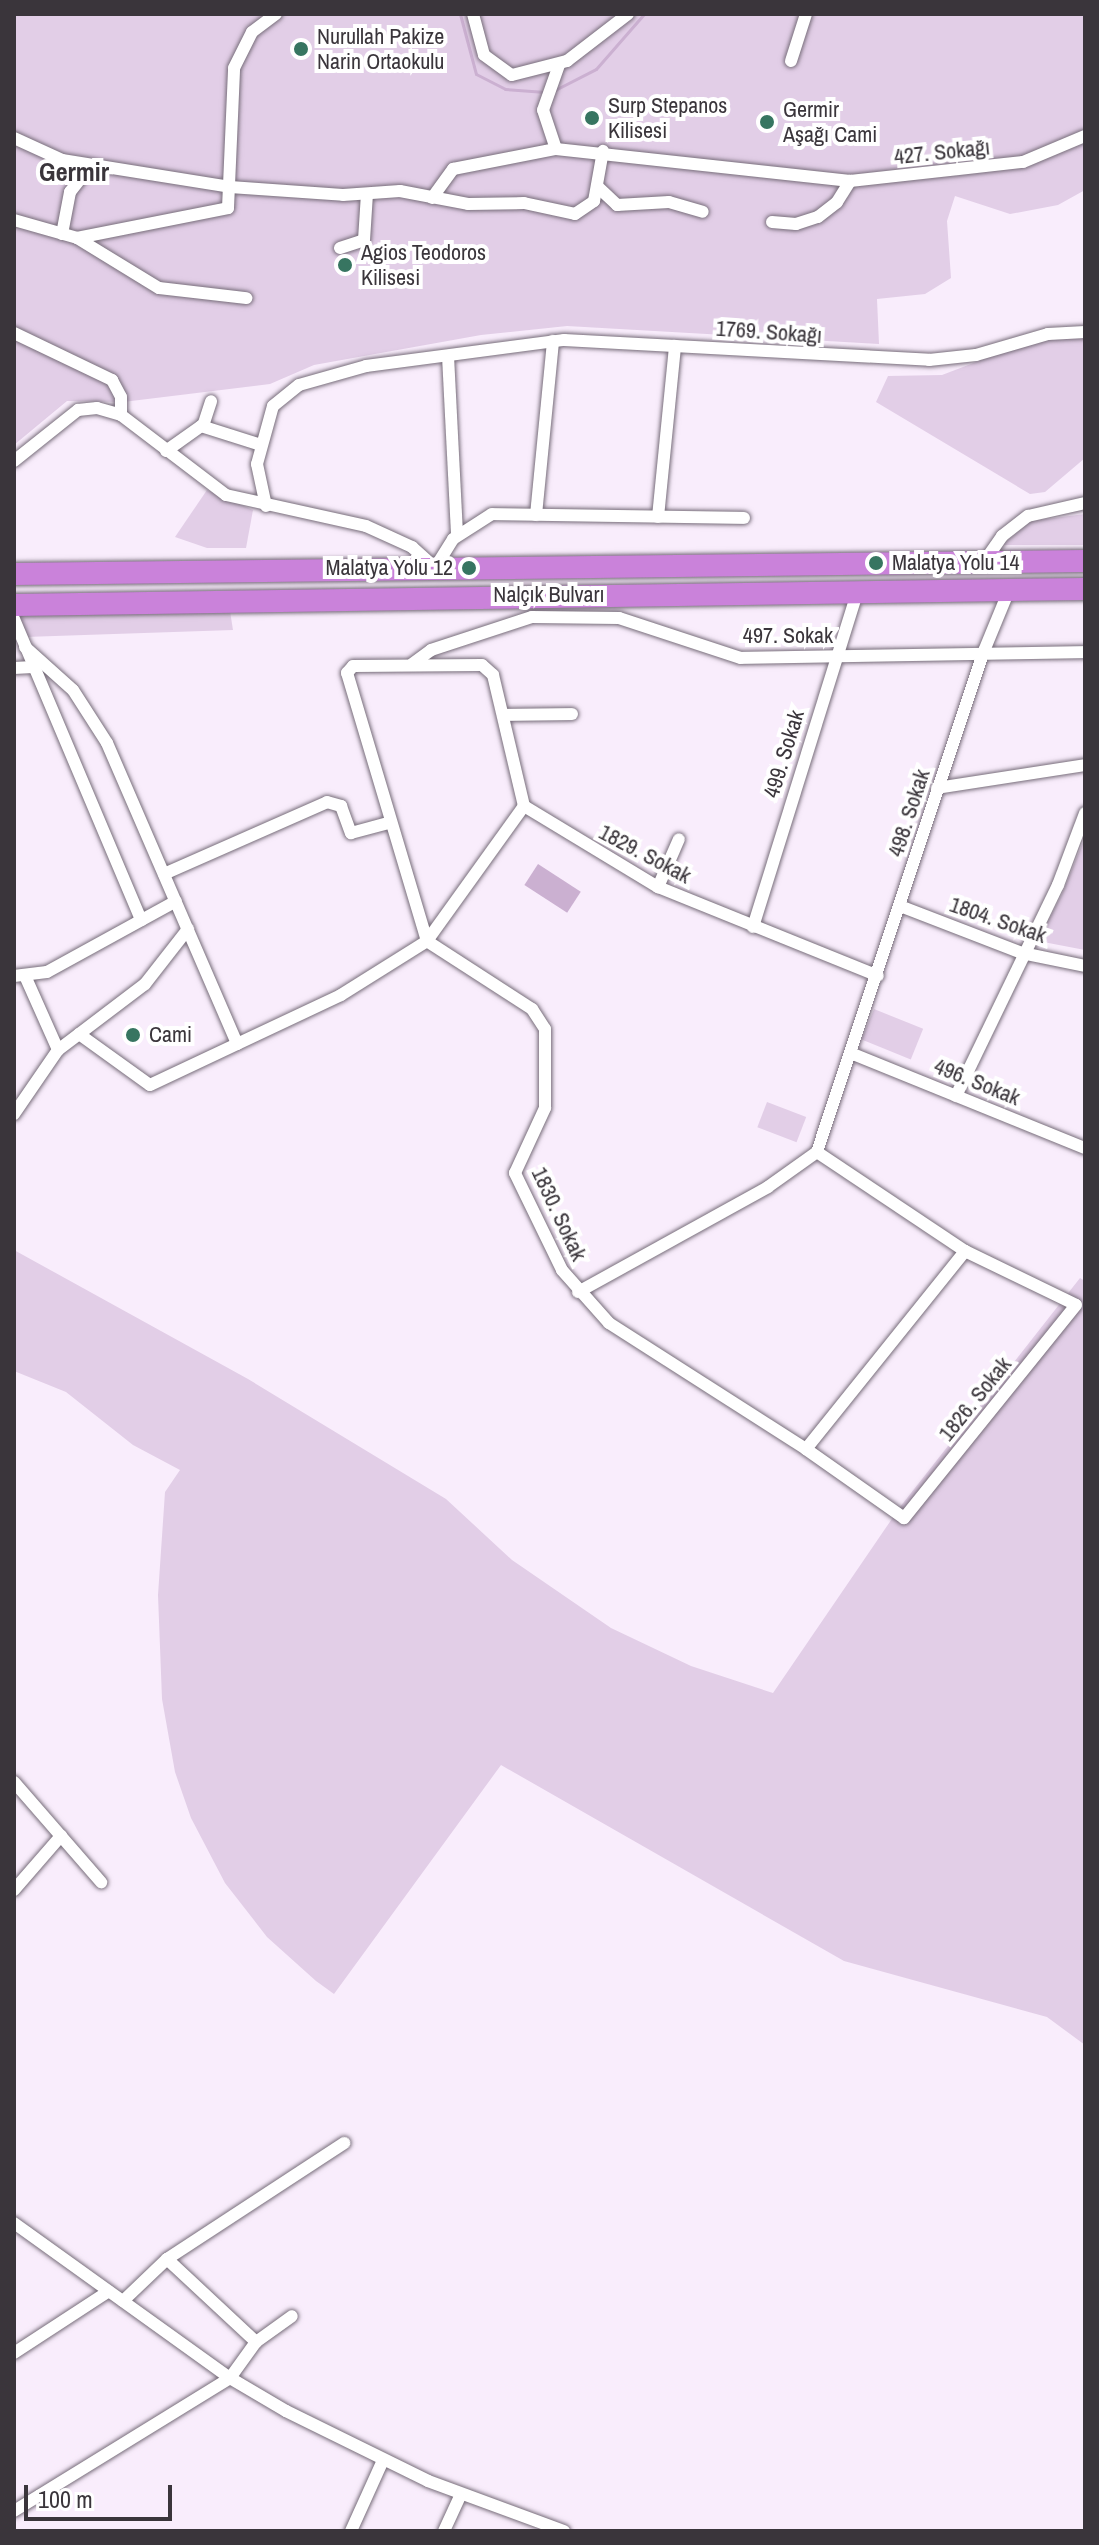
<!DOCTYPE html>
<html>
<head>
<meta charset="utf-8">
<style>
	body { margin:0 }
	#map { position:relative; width:1099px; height:2545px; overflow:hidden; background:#f9edfc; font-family:"Archivo Narrow",sans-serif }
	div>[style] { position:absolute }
	.green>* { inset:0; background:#e2cee7; transform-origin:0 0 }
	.water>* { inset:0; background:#cbb0d1; transform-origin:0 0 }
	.stream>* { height:3px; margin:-1.5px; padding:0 1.5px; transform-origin:1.5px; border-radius:1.5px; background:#cbb0d1 }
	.roads { filter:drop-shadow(0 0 2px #776d7a) drop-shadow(0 0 2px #776d7a) }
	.street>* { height:12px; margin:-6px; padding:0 6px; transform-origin:6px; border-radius:6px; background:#fff }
	.highway>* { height:22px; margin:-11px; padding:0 11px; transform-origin:11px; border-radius:11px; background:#ca82da }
	.dots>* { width:22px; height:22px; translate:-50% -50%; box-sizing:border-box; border:4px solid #fff; border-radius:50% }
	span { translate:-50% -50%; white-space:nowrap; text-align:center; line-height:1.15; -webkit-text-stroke:8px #fff; paint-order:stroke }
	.poi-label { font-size:22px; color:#3a353b }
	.left { translate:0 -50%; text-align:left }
	.right { translate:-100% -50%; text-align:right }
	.street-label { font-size:22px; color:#3a353b }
	.quarter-label { font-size:26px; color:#3a353b; font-weight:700 }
	.frame { position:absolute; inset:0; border:16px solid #3a353b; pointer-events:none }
	.scale { position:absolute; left:24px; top:2485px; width:148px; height:36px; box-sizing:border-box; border:4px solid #3a353b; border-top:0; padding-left:10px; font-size:24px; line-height:28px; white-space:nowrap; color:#3a353b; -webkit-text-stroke:6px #fff; paint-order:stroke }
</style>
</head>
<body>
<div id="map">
	<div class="green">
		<div style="clip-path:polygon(14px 14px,1085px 14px,1085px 190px,1058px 205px,1010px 214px,955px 196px,947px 221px,951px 278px,925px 294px,877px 299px,879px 344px,567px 326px,481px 335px,314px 365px,270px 384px,123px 402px,67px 401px,14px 445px)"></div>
		<div style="clip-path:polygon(1085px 337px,1085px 458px,1045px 492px,1030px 494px,876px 402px,888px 376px,942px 375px,1034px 340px)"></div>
		<div style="clip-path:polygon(207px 490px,253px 510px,246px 548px,207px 548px,175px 537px)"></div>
		<div style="clip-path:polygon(1085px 514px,1085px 545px,1002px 545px,1031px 521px)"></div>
		<div style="clip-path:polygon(230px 611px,233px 630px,25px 637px,17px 614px)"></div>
		<div style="clip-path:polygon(1085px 837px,1085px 950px,1038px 941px,1062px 894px)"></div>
		<div style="left:874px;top:1009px;width:53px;height:33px;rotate:22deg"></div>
		<div style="left:767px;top:1102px;width:42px;height:27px;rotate:21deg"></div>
		<div style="clip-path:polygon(14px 1250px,248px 1379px,446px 1499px,512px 1560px,611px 1628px,691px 1666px,773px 1693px,900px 1507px,1080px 1278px,1085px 1281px,1085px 2045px,1047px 2017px,844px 1961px,501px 1765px,334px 1994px,316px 1981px,267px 1937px,225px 1883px,191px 1818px,175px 1772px,162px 1699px,158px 1595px,165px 1492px,180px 1470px,133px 1445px,66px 1392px,14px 1371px)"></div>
	</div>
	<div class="water">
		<div style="left:538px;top:864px;width:51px;height:25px;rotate:33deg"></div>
	</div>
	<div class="stream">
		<div style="left:460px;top:14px;width:62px;rotate:75.1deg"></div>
		<div style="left:476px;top:74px;width:33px;rotate:27deg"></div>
		<div style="left:505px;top:89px;width:40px;rotate:4.3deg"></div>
		<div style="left:553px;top:91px;width:48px;rotate:-27.1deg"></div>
		<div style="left:596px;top:69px;width:73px;rotate:-48.9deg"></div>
	</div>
	<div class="roads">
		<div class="street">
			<div style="left:473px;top:14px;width:42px;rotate:75deg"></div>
			<div style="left:484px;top:55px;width:34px;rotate:36deg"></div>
			<div style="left:512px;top:75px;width:57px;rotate:-14.3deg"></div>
			<div style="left:567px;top:61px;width:77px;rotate:-37.6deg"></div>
			<div style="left:791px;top:61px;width:49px;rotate:-72.3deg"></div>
			<div style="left:14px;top:138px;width:53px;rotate:24.6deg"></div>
			<div style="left:62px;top:160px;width:170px;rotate:9.1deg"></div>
			<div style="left:230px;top:187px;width:113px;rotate:4deg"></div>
			<div style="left:343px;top:195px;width:57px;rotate:-4deg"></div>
			<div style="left:400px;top:191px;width:69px;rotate:10.8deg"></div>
			<div style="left:468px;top:204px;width:56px;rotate:-1deg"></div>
			<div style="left:524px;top:203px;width:52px;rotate:12.2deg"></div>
			<div style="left:575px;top:214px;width:23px;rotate:-34deg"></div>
			<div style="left:594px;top:201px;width:51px;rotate:-79.8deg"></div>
			<div style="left:556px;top:149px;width:41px;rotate:-108.4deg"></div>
			<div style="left:543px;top:110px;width:48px;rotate:-70.4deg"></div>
			<div style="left:599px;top:188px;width:25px;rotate:43deg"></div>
			<div style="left:617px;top:205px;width:52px;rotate:-3.3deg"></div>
			<div style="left:669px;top:202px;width:35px;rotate:16deg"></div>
			<div style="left:432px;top:198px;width:36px;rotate:-54deg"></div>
			<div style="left:453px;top:169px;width:105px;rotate:-11deg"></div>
			<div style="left:556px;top:149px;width:296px;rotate:6.2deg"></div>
			<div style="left:850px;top:181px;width:174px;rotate:-6.3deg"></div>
			<div style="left:1023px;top:162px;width:67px;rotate:-22.8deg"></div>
			<div style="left:14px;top:220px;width:66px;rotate:15.9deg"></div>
			<div style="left:77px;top:238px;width:96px;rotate:31.4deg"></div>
			<div style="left:159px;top:288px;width:88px;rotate:6.6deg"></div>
			<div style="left:772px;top:222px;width:24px;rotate:5deg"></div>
			<div style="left:796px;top:224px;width:23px;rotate:-18deg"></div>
			<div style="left:818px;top:217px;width:24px;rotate:-38deg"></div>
			<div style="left:837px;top:202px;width:25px;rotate:-58deg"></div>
			<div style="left:62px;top:234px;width:43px;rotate:-79.2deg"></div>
			<div style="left:70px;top:192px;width:33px;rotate:-52deg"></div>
			<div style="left:77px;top:238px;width:154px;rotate:-11.2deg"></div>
			<div style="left:228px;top:208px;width:140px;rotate:-87.5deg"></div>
			<div style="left:234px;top:68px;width:40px;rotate:-63.4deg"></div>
			<div style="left:252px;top:32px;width:30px;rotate:-37deg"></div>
			<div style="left:340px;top:248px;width:25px;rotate:-18deg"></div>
			<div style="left:364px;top:240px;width:46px;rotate:-86.3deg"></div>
			<div style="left:14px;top:333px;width:109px;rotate:25.6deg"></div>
			<div style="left:112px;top:380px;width:19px;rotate:62deg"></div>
			<div style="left:121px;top:397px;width:18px;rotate:90deg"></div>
			<div style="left:121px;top:415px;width:132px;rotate:37.3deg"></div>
			<div style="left:226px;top:495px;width:143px;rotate:12.5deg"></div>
			<div style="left:366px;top:526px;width:51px;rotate:24.5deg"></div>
			<div style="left:412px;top:547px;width:31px;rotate:42deg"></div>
			<div style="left:435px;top:568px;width:34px;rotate:-58deg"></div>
			<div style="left:453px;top:539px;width:46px;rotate:-32.7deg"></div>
			<div style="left:492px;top:514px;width:252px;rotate:0.9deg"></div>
			<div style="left:448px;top:356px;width:179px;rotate:87.1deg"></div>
			<div style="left:203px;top:426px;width:26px;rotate:-72deg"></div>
			<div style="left:166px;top:451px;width:43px;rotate:-35.5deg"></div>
			<div style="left:201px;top:426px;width:63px;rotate:17.6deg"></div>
			<div style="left:14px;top:461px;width:82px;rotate:-38.6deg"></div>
			<div style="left:78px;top:410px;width:19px;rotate:-6deg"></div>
			<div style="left:97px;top:408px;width:25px;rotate:16deg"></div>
			<div style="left:266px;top:506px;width:43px;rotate:-102.1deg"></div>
			<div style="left:257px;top:464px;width:60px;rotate:-74.6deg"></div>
			<div style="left:273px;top:406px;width:33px;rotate:-39deg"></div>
			<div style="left:299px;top:385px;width:70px;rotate:-15.8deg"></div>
			<div style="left:366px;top:366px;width:200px;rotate:-7.5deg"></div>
			<div style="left:564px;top:340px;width:366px;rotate:3.1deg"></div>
			<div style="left:929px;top:360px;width:47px;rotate:-6.1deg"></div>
			<div style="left:976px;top:355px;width:75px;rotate:-16.3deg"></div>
			<div style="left:1048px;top:334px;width:37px;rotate:-3deg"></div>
			<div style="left:536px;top:515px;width:175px;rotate:-84.4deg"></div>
			<div style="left:658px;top:517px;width:172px;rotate:-84.3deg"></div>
			<div style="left:984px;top:562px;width:32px;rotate:-55deg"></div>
			<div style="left:1002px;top:536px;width:33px;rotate:-38deg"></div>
			<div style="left:1028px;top:516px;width:58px;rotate:-12.8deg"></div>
			<div style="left:14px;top:619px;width:327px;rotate:67.1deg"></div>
			<div style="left:25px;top:647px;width:64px;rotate:41.9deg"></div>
			<div style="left:73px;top:690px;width:63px;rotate:57.3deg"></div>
			<div style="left:107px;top:743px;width:328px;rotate:66.6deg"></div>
			<div style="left:412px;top:664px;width:24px;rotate:-36deg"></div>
			<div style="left:431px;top:650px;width:106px;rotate:-18.1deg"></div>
			<div style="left:532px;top:617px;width:87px;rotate:0.7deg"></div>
			<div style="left:619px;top:618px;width:128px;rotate:18.2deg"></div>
			<div style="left:741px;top:658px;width:344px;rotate:-1deg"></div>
			<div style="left:14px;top:668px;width:19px;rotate:-3deg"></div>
			<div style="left:503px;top:715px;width:69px;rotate:-0.8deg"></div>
			<div style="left:937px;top:788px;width:150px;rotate:-8.8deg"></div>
			<div style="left:164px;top:874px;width:178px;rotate:-23.8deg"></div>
			<div style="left:327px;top:802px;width:15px;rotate:16deg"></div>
			<div style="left:341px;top:806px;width:29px;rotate:70deg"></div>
			<div style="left:351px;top:833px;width:39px;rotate:-15deg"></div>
			<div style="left:658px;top:887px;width:52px;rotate:-66.4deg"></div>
			<div style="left:900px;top:906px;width:131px;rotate:21.1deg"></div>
			<div style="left:1022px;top:953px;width:64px;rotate:11.7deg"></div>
			<div style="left:753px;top:927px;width:350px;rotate:-72.7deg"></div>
			<div style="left:14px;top:976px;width:33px;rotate:-7deg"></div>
			<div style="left:47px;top:972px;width:147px;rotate:-28.8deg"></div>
			<div style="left:26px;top:978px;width:79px;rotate:66deg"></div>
			<div style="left:79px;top:1034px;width:87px;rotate:35.7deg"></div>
			<div style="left:150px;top:1085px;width:211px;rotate:-25.2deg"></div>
			<div style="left:341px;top:995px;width:102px;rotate:-32.1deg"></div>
			<div style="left:427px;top:941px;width:166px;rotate:-54.3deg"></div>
			<div style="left:853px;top:1054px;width:250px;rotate:22.1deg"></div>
			<div style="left:956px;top:1096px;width:234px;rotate:-64.2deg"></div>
			<div style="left:1058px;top:885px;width:77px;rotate:-69.4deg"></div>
			<div style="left:14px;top:1114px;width:78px;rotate:-55.5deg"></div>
			<div style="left:58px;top:1050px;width:109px;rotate:-37.2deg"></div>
			<div style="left:145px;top:984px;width:70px;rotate:-52deg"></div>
			<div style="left:817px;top:1152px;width:178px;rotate:33.8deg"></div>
			<div style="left:965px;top:1251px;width:123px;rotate:25.9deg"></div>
			<div style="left:1076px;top:1305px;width:274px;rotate:128.9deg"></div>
			<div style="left:904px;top:1518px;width:120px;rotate:-144.9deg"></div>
			<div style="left:806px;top:1449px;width:254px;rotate:-51.2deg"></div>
			<div style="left:578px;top:1292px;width:217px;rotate:-28.9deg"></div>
			<div style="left:768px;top:1187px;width:60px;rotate:-35.5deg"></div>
			<div style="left:817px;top:1152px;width:528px;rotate:-71.57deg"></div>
			<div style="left:984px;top:651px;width:68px;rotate:-67.6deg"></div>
			<div style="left:806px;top:1449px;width:234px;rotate:-147.4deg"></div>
			<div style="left:609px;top:1323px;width:71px;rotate:-131.6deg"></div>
			<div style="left:562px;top:1270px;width:108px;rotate:-115.9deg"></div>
			<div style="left:515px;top:1173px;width:72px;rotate:-65.2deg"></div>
			<div style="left:545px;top:1108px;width:79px;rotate:-90deg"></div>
			<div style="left:545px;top:1029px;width:24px;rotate:-123deg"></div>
			<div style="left:532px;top:1009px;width:125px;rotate:-147.1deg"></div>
			<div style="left:427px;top:941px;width:280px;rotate:-106.6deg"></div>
			<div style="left:347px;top:673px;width:9px;rotate:-49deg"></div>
			<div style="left:353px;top:666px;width:129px;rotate:-0.4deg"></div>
			<div style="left:482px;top:665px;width:15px;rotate:42deg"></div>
			<div style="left:493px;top:675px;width:135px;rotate:76.7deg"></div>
			<div style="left:524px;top:806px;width:157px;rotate:31.2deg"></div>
			<div style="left:658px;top:887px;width:237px;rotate:22deg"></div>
			<div style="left:14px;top:1782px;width:133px;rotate:49deg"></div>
			<div style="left:14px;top:1890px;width:72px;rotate:-49deg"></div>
			<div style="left:14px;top:2223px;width:266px;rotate:35.7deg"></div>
			<div style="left:230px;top:2378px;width:65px;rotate:30.5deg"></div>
			<div style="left:286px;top:2411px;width:158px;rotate:26.2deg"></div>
			<div style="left:428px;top:2481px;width:145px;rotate:20.2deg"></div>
			<div style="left:167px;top:2259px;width:122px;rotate:43deg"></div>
			<div style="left:123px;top:2301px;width:61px;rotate:-43.7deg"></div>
			<div style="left:167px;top:2259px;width:212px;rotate:-33.2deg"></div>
			<div style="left:14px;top:2353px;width:113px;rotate:-33.1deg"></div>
			<div style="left:14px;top:2511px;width:254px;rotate:-31.6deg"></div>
			<div style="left:230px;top:2378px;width:44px;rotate:-54.2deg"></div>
			<div style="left:256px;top:2342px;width:44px;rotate:-35.8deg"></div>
			<div style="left:351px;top:2531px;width:78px;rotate:-65.7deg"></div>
			<div style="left:444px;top:2531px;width:41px;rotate:-65.3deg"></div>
		</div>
		<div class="highway">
			<div style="left:14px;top:574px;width:1071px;rotate:-0.7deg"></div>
			<div style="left:14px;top:605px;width:1071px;rotate:-0.86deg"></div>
		</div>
	</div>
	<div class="dots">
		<div style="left:301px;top:49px;background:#377561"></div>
		<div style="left:592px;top:118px;background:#377561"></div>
		<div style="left:767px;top:122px;background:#377561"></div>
		<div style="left:345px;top:265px;background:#377561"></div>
		<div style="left:876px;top:563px;background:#377561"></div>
		<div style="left:469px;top:568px;background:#377561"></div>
		<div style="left:133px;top:1035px;background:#377561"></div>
	</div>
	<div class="poi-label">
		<span class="left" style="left:317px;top:49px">Nurullah Pakize<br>Narin Ortaokulu</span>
		<span class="left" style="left:608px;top:118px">Surp Stepanos<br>Kilisesi</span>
		<span class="left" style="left:783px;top:122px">Germir<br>Aşağı Cami</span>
		<span class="left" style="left:361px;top:265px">Agios Teodoros<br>Kilisesi</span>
		<span class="left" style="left:892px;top:563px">Malatya Yolu 14</span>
		<span class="right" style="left:453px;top:568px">Malatya Yolu 12</span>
		<span class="left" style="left:149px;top:1035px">Cami</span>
	</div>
	<div class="street-label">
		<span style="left:942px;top:152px;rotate:-6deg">427. Sokağı</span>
		<span style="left:769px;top:332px;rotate:4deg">1769. Sokağı</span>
		<span style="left:549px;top:595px">Nalçık Bulvarı</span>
		<span style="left:788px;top:636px">497. Sokak</span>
		<span style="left:784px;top:754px;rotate:-73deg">499. Sokak</span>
		<span style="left:909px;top:813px;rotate:-72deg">498. Sokak</span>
		<span style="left:645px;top:854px;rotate:28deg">1829. Sokak</span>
		<span style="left:998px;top:920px;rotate:19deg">1804. Sokak</span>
		<span style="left:977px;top:1082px;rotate:22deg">496. Sokak</span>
		<span style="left:559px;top:1214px;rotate:65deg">1830. Sokak</span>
		<span style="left:975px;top:1399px;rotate:-51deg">1826. Sokak</span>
	</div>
	<div class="quarter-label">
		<span style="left:74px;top:172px">Germir</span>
	</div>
	<div class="frame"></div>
	<div class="scale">100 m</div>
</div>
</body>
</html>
